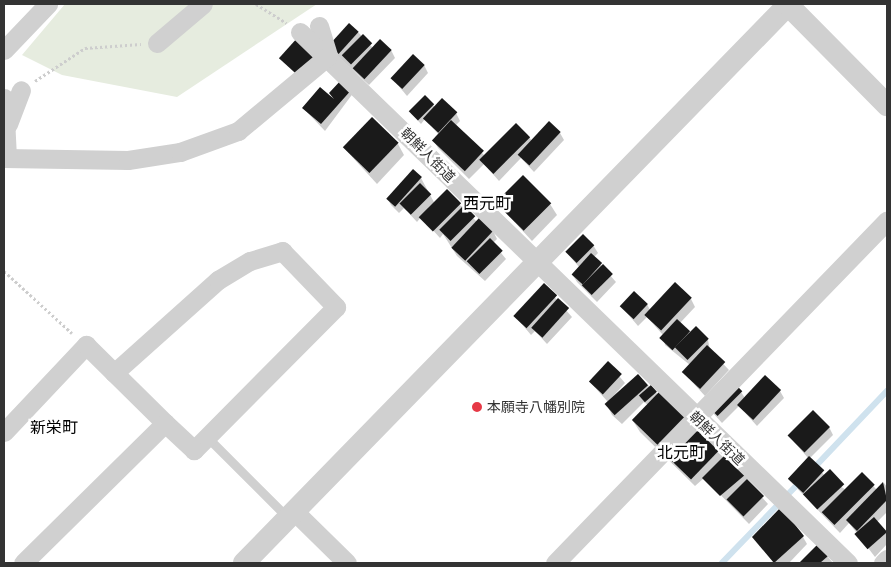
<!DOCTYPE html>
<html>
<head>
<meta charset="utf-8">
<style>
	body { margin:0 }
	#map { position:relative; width:891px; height:567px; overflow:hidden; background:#fff; font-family:Mulish,"Noto Sans JP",sans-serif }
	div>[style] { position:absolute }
	.green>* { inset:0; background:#e6ecdf }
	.shadow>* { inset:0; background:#0003 }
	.stream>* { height:5.5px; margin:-2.75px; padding:0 2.75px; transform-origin:2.75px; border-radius:2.75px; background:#cfe2ee }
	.building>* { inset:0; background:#1a1a1a; transform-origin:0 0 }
	.path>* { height:3px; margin-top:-1.5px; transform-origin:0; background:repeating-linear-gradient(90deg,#cdcdcd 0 2.5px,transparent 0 5px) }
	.service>* { height:9px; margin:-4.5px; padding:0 4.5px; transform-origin:4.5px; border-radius:4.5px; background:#d0d0d0 }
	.minor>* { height:19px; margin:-9.5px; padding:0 9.5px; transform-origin:9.5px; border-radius:9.5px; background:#d0d0d0 }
	.tertiary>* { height:22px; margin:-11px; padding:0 11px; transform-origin:11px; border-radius:11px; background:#d0d0d0 }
	.dots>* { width:14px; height:14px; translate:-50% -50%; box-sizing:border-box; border:2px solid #fff; border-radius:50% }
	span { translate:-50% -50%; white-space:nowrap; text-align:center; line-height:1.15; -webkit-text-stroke:5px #fff; paint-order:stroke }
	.street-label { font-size:14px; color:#333 }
	.poi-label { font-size:14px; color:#333 }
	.left { translate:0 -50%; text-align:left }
	.quarter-label { font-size:16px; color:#000 }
	.frame { position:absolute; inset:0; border:5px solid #333; pointer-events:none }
</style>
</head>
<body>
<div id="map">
	<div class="green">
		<div style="clip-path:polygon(65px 4px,317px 4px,177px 97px,62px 75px,22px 55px)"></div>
	</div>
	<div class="shadow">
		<div style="clip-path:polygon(358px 32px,373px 48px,391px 50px,395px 58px,369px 85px,334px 53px)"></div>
		<div style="clip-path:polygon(299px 38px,304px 82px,281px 59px)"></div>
		<div style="clip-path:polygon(424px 65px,428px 73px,407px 96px,392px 78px)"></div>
		<div style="clip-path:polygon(354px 92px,325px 131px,303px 108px,334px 100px,330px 93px)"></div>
		<div style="clip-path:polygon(425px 97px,435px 107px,456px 113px,460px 121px,455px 126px,486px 157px,529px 137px,532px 141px,560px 133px,564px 140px,534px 172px,521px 158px,499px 181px,484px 164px,469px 179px,438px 148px,434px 141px,439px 135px,425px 119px,421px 124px,410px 112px)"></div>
		<div style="clip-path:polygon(398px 144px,404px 155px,377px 184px,344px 148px)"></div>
		<div style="clip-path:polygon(421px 178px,435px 204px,447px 191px,477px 222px,493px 231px,497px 239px,493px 243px,506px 259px,485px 281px,457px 256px,443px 234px,440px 238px,421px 217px,417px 222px,404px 208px,399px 213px,391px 205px,387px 198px)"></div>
		<div style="clip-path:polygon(498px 204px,550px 204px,557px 215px,532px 241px)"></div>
		<div style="clip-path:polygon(593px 245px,598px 253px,594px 257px,616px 282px,597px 302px,577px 282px,572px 274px,579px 267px,567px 253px)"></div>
		<div style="clip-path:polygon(544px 285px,572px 317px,547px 344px,535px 331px,531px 335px,515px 316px)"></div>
		<div style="clip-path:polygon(691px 299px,695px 307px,680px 323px,690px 335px,708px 340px,710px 350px,729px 370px,705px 396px,683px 372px,690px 365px,665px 345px,663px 335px,647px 317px,638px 326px,621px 306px,647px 304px,650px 310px)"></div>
		<div style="clip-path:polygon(608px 363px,625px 383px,608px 402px,590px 382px)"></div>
		<div style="clip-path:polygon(648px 385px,724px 458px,753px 474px,747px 480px,768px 504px,749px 524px,704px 478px,695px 486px,640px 432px,633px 421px,648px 405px,644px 402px,622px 424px,612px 415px,608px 407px)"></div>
		<div style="clip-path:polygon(780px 391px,784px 398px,757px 426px,739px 406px,722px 423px,713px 413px,741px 392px,745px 398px)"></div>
		<div style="clip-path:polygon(829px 427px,833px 435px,810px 458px,825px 476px,846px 490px,862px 474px,877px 490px,884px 483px,887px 487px,887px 512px,877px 522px,887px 532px,887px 544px,875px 557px,849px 523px,840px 533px,788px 479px,808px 458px,789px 436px)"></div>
		<div style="clip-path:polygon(753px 537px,803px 537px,807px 544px,789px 563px,774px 563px)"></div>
		<div style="clip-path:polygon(827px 556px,833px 563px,801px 563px)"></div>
	</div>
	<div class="stream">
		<div style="left:814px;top:468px;width:106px;rotate:-46.5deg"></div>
		<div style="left:722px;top:563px;width:112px;rotate:-46.1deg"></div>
	</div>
	<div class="building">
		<div style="left:349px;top:23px;width:13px;height:30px;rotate:42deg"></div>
		<div style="left:363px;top:34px;width:13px;height:30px;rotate:45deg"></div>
		<div style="left:299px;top:36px;width:25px;height:30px;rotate:42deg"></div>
		<div style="left:380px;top:39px;width:16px;height:40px;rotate:43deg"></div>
		<div style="left:413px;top:54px;width:16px;height:33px;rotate:43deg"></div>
		<div style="clip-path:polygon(343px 78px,353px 88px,321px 124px,302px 108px,320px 87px,334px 99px,329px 93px)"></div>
		<div style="left:425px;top:95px;width:13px;height:23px;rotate:45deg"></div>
		<div style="left:442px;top:98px;width:21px;height:28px;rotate:43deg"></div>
		<div style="left:372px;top:117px;width:37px;height:42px;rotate:44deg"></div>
		<div style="left:451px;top:120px;width:45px;height:28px;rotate:43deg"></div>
		<div style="left:549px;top:121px;width:16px;height:46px;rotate:43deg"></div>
		<div style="left:516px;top:123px;width:20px;height:52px;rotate:45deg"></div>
		<div style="left:413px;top:169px;width:12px;height:40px;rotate:42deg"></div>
		<div style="left:523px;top:175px;width:40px;height:39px;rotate:45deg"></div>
		<div style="left:420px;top:183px;width:16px;height:29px;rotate:45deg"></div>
		<div style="left:447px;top:189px;width:20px;height:40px;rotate:45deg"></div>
		<div style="left:464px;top:205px;width:16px;height:35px;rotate:45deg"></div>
		<div style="left:480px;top:217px;width:19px;height:42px;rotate:43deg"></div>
		<div style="left:583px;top:234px;width:16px;height:25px;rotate:45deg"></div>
		<div style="left:490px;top:238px;width:18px;height:33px;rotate:45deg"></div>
		<div style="left:591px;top:253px;width:15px;height:29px;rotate:42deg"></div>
		<div style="left:603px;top:264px;width:14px;height:30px;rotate:45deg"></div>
		<div style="left:675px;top:282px;width:23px;height:45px;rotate:43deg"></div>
		<div style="left:544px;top:283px;width:18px;height:45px;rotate:43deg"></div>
		<div style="left:634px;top:291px;width:19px;height:21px;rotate:43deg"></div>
		<div style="left:558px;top:298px;width:15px;height:40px;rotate:42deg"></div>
		<div style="left:677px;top:319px;width:18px;height:26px;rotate:43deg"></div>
		<div style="left:696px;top:326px;width:18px;height:30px;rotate:45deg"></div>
		<div style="left:707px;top:345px;width:25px;height:37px;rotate:43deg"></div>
		<div style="left:608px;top:361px;width:19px;height:28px;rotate:43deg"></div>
		<div style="left:638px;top:374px;width:15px;height:45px;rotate:48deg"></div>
		<div style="left:765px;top:375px;width:22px;height:41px;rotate:43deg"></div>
		<div style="left:731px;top:380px;width:16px;height:35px;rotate:45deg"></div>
		<div style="left:651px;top:385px;width:9px;height:16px;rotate:49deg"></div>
		<div style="left:659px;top:392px;width:39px;height:39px;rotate:44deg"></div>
		<div style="left:813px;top:410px;width:24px;height:36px;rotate:45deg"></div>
		<div style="left:695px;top:425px;width:35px;height:42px;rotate:44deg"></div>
		<div style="clip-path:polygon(725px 455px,752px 469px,720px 496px,702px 478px)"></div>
		<div style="left:809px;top:456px;width:21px;height:31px;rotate:43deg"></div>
		<div style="left:830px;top:469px;width:21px;height:37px;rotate:47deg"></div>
		<div style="left:862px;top:472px;width:18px;height:57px;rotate:45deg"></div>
		<div style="left:747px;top:479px;width:24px;height:29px;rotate:45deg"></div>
		<div style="clip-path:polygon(883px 482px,887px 500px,857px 531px,846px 520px)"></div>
		<div style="clip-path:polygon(781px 507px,804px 536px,774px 563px,752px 537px)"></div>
		<div style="left:874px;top:517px;width:20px;height:26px;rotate:49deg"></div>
		<div style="clip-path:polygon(817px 545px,828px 556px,820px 563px,799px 563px)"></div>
	</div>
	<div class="path">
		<div style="left:256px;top:4px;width:36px;rotate:32deg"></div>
		<div style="left:35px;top:81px;width:60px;rotate:-33.4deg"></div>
		<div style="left:85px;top:48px;width:56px;rotate:-4.1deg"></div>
		<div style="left:4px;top:271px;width:92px;rotate:42.4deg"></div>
	</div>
	<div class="service">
		<div style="left:207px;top:437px;width:115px;rotate:45deg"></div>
	</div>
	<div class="minor">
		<div style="left:319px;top:26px;width:31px;rotate:73deg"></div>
		<div style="left:300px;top:32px;width:763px;rotate:44.1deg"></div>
		<div style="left:157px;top:43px;width:60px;rotate:-40.3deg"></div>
		<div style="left:4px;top:50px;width:64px;rotate:-46.3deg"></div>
		<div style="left:4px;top:98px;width:60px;rotate:87.1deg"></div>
		<div style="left:8px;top:124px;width:36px;rotate:-69deg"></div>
		<div style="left:4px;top:158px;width:124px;rotate:0.9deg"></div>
		<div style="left:128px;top:160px;width:53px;rotate:-8.7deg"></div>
		<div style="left:180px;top:152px;width:62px;rotate:-19.9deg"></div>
		<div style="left:238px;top:131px;width:117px;rotate:-39.8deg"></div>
		<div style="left:114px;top:373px;width:140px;rotate:-41.8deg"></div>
		<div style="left:218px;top:280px;width:37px;rotate:-31deg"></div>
		<div style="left:250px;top:261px;width:34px;rotate:-17deg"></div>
		<div style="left:282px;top:251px;width:78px;rotate:46deg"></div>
		<div style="left:336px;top:307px;width:202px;rotate:134.8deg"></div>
		<div style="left:194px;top:450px;width:40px;rotate:-137deg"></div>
		<div style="left:4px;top:432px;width:120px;rotate:-46.7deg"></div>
		<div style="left:86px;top:345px;width:111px;rotate:44.6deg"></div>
		<div style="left:165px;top:423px;width:199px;rotate:135.4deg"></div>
		<div style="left:294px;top:511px;width:74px;rotate:44.5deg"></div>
		<div style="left:555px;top:563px;width:477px;rotate:-45.9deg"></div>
		<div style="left:883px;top:563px;width:6px;rotate:-45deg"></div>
	</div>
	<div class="tertiary">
		<div style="left:244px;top:563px;width:779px;rotate:-45.73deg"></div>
		<div style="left:788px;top:5px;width:141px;rotate:45.3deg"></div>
	</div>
	<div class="dots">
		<div style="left:477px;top:407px;background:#e63946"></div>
	</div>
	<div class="street-label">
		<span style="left:428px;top:155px;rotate:45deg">朝鮮人街道</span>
		<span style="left:717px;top:438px;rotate:44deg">朝鮮人街道</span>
	</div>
	<div class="poi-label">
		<span class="left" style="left:487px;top:407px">本願寺八幡別院</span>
	</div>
	<div class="quarter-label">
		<span style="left:487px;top:203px">西元町</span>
		<span style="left:54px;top:427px">新栄町</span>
		<span style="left:681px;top:452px">北元町</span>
	</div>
	<div class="frame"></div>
</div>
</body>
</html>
